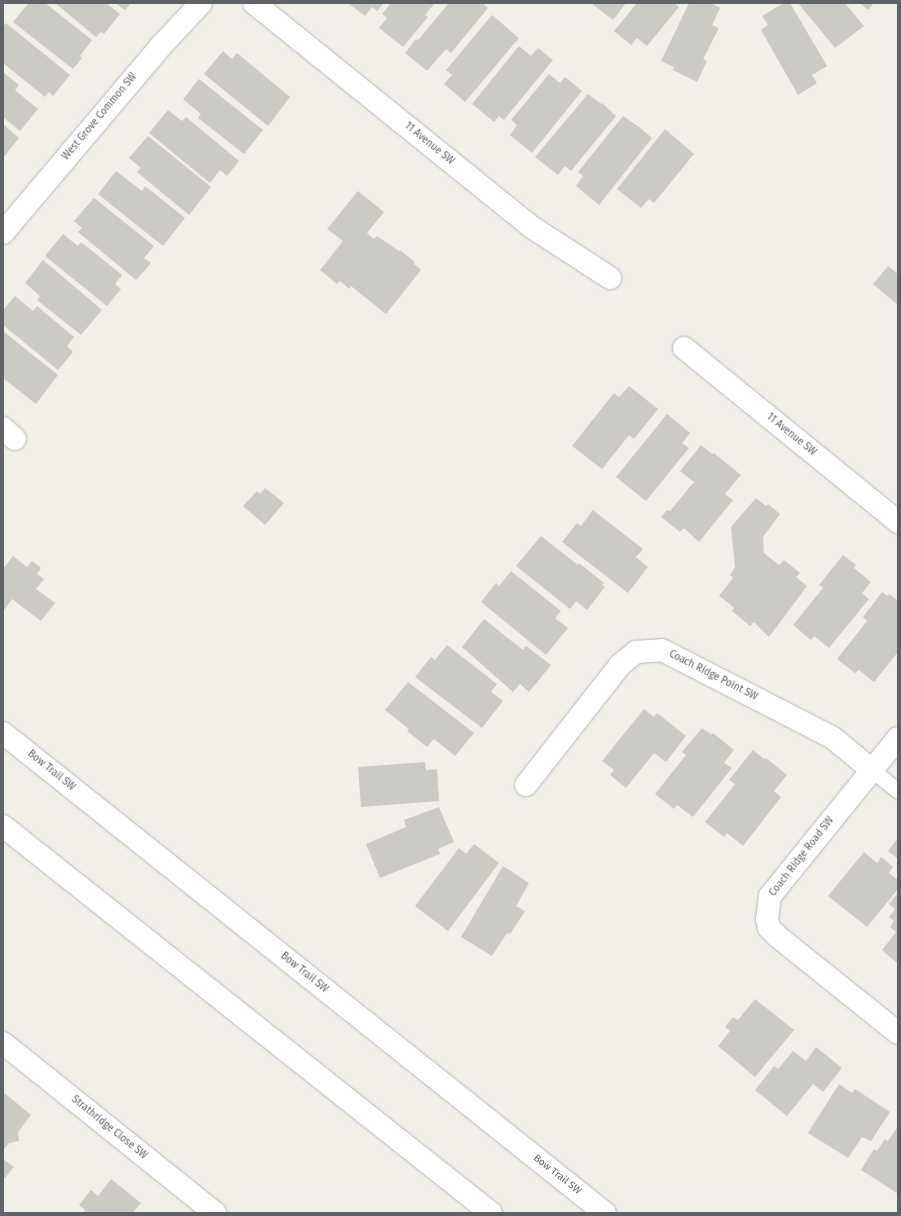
<!DOCTYPE html>
<html>
<head>
<meta charset="utf-8">
<style>
	body { margin:0 }
	#map { position:relative; width:901px; height:1216px; overflow:hidden; background:#f1efe8; font-family:"Fira Sans",sans-serif }
	div>[style] { position:absolute }
	.building>* { inset:0; background:#cccac5 }
	.roads { filter:drop-shadow(0 0 1px #b5b8bc) drop-shadow(0 0 1px #b5b8bc) }
	.service>* { height:15px; margin:-7.5px; padding:0 7.5px; transform-origin:7.5px; border-radius:7.5px; background:#fff }
	.minor>* { height:22px; margin:-11px; padding:0 11px; transform-origin:11px; border-radius:11px; background:#fff }
	.secondary>* { height:22px; margin:-11px; padding:0 11px; transform-origin:11px; border-radius:11px; background:#fff }
	span { translate:-50% -50%; white-space:nowrap; text-align:center; line-height:1.15; -webkit-text-stroke:4px #fff; paint-order:stroke }
	.street-label { font-size:10px; color:#5f6368 }
	.frame { position:absolute; inset:0; border:4px solid #5f6368; pointer-events:none }
</style>
</head>
<body>
<div id="map">
	<div class="building">
		<div style="clip-path:polygon(29px 3px,45px 3px,92px 40px,80px 56px,82px 58px,73px 69px,13px 22px)"></div>
		<div style="clip-path:polygon(55px 3px,106px 3px,120px 14px,104px 34px,101px 32px,96px 37px)"></div>
		<div style="clip-path:polygon(115px 3px,131px 3px,125px 10px)"></div>
		<div style="clip-path:polygon(348px 3px,384px 3px,377px 11px,372px 7px,365px 16px)"></div>
		<div style="clip-path:polygon(391px 3px,435px 3px,425px 15px,428px 17px,403px 47px,379px 28px,387px 18px,382px 14px)"></div>
		<div style="clip-path:polygon(449px 3px,482px 3px,488px 8px,451px 53px,446px 49px,427px 71px,405px 53px,416px 39px,418px 40px)"></div>
		<div style="clip-path:polygon(591px 3px,626px 3px,613px 20px)"></div>
		<div style="clip-path:polygon(637px 3px,674px 3px,679px 7px,647px 46px,637px 38px,631px 45px,614px 31px)"></div>
		<div style="clip-path:polygon(689px 3px,711px 3px,720px 8px,712px 25px,719px 28px,703px 59px,707px 61px,697px 82px,673px 70px,674px 67px,661px 61px)"></div>
		<div style="clip-path:polygon(784px 3px,790px 3px,827px 66px,812px 75px,817px 83px,798px 95px,761px 30px,768px 25px,762px 16px)"></div>
		<div style="clip-path:polygon(798px 3px,845px 3px,864px 26px,835px 48px)"></div>
		<div style="clip-path:polygon(860px 3px,874px 3px,868px 10px)"></div>
		<div style="clip-path:polygon(492px 15px,519px 38px,465px 102px,444px 84px,452px 75px,446px 70px)"></div>
		<div style="clip-path:polygon(6px 23px,70px 75px,53px 96px,49px 92px,45px 97px,3px 63px,3px 27px)"></div>
		<div style="clip-path:polygon(519px 46px,531px 56px,538px 48px,553px 60px,504px 120px,499px 116px,494px 122px,472px 104px)"></div>
		<div style="clip-path:polygon(223px 51px,232px 59px,237px 53px,290px 97px,268px 126px,204px 74px)"></div>
		<div style="clip-path:polygon(3px 72px,19px 85px,15px 90px,38px 109px,20px 131px,3px 117px)"></div>
		<div style="clip-path:polygon(549px 74px,560px 83px,565px 77px,582px 91px,532px 153px,510px 135px,517px 125px,511px 120px)"></div>
		<div style="clip-path:polygon(199px 79px,263px 130px,244px 154px,198px 118px,201px 114px,183px 99px)"></div>
		<div style="clip-path:polygon(588px 94px,601px 104px,602px 103px,616px 116px,571px 171px,565px 166px,558px 175px,535px 157px)"></div>
		<div style="clip-path:polygon(168px 110px,182px 121px,186px 117px,239px 161px,227px 176px,220px 170px,210px 183px,149px 133px)"></div>
		<div style="clip-path:polygon(623px 116px,639px 127px,652px 138px,599px 205px,576px 186px,583px 176px,578px 172px)"></div>
		<div style="clip-path:polygon(3px 124px,19px 138px,3px 158px)"></div>
		<div style="clip-path:polygon(665px 129px,694px 154px,654px 203px,649px 199px,641px 208px,617px 189px)"></div>
		<div style="clip-path:polygon(148px 136px,211px 187px,189px 215px,137px 172px,141px 168px,129px 158px)"></div>
		<div style="clip-path:polygon(116px 171px,142px 191px,145px 186px,185px 218px,163px 246px,98px 194px)"></div>
		<div style="clip-path:polygon(358px 191px,384px 212px,367px 233px,374px 239px,377px 236px,399px 251px,400px 250px,415px 262px,414px 264px,421px 270px,386px 314px,351px 286px,349px 289px,340px 281px,337px 284px,320px 270px,343px 241px,327px 229px)"></div>
		<div style="clip-path:polygon(94px 198px,154px 246px,144px 258px,151px 263px,136px 280px,78px 232px,82px 228px,74px 221px)"></div>
		<div style="clip-path:polygon(63px 234px,78px 246px,81px 242px,122px 275px,115px 284px,121px 289px,107px 306px,45px 256px)"></div>
		<div style="clip-path:polygon(43px 260px,102px 310px,81px 335px,37px 300px,40px 296px,25px 283px)"></div>
		<div style="clip-path:polygon(888px 266px,898px 274px,898px 305px,873px 284px)"></div>
		<div style="clip-path:polygon(15px 296px,33px 311px,37px 306px,74px 337px,67px 346px,73px 352px,58px 370px,3px 325px,3px 310px)"></div>
		<div style="clip-path:polygon(3px 331px,58px 375px,36px 404px,3px 378px)"></div>
		<div style="clip-path:polygon(629px 386px,658px 409px,634px 439px,629px 435px,602px 469px,572px 446px,614px 393px,619px 397px)"></div>
		<div style="clip-path:polygon(667px 414px,690px 433px,682px 443px,689px 448px,646px 501px,616px 477px)"></div>
		<div style="clip-path:polygon(701px 445px,712px 454px,714px 453px,741px 475px,725px 494px,733px 500px,699px 542px,684px 528px,680px 532px,661px 517px,667px 510px,670px 511px,694px 482px,680px 471px)"></div>
		<div style="clip-path:polygon(265px 488px,284px 503px,265px 525px,243px 506px,257px 491px,260px 494px)"></div>
		<div style="clip-path:polygon(756px 498px,766px 506px,768px 504px,780px 514px,763px 537px,764px 553px,779px 565px,784px 560px,800px 573px,796px 577px,807px 586px,769px 637px,754px 622px,750px 626px,732px 611px,734px 608px,731px 605px,719px 596px,733px 578px,730px 575px,735px 567px,731px 527px)"></div>
		<div style="clip-path:polygon(593px 510px,643px 549px,636px 557px,648px 567px,628px 593px,562px 542px,577px 523px,581px 526px)"></div>
		<div style="clip-path:polygon(541px 536px,578px 565px,579px 563px,604px 583px,602px 585px,605px 587px,587px 610px,576px 601px,570px 609px,516px 566px)"></div>
		<div style="clip-path:polygon(843px 555px,856px 565px,854px 568px,871px 582px,862px 593px,869px 599px,829px 648px,814px 636px,811px 640px,793px 625px,823px 588px,819px 585px)"></div>
		<div style="clip-path:polygon(13px 556px,27px 567px,32px 561px,41px 568px,37px 574px,44px 579px,36px 589px,55px 603px,41px 621px,12px 599px,3px 612px,3px 569px)"></div>
		<div style="clip-path:polygon(511px 571px,561px 611px,555px 618px,568px 628px,546px 655px,481px 602px,496px 583px,499px 586px)"></div>
		<div style="clip-path:polygon(882px 592px,888px 596px,889px 594px,898px 601px,898px 652px,874px 682px,859px 670px,855px 673px,837px 659px,867px 621px,863px 617px)"></div>
		<div style="clip-path:polygon(484px 619px,523px 650px,526px 646px,551px 665px,529px 692px,520px 684px,513px 692px,462px 647px)"></div>
		<div style="clip-path:polygon(447px 645px,497px 684px,491px 692px,503px 701px,482px 728px,415px 677px,431px 657px,435px 660px)"></div>
		<div style="clip-path:polygon(408px 682px,474px 733px,455px 756px,434px 739px,427px 747px,407px 731px,409px 729px,385px 710px)"></div>
		<div style="clip-path:polygon(644px 709px,654px 717px,657px 713px,686px 736px,666px 762px,654px 753px,626px 788px,610px 775px,614px 770px,602px 761px)"></div>
		<div style="clip-path:polygon(702px 728px,712px 735px,713px 733px,734px 750px,724px 763px,732px 768px,693px 817px,677px 805px,674px 809px,655px 794px,686px 755px,682px 752px)"></div>
		<div style="clip-path:polygon(753px 750px,764px 759px,766px 758px,787px 775px,774px 791px,781px 797px,743px 846px,727px 833px,724px 837px,705px 822px,735px 784px,729px 780px)"></div>
		<div style="clip-path:polygon(425px 762px,426px 770px,437px 769px,439px 801px,361px 807px,358px 767px)"></div>
		<div style="clip-path:polygon(439px 807px,454px 842px,438px 849px,440px 854px,380px 878px,366px 844px,406px 827px,404px 820px)"></div>
		<div style="clip-path:polygon(898px 838px,898px 859px,888px 851px)"></div>
		<div style="clip-path:polygon(474px 844px,499px 863px,448px 931px,415px 906px,459px 848px,466px 854px)"></div>
		<div style="clip-path:polygon(864px 852px,877px 863px,881px 857px,893px 867px,889px 873px,898px 880px,898px 889px,867px 927px,828px 896px)"></div>
		<div style="clip-path:polygon(503px 866px,529px 883px,516px 906px,525px 911px,510px 934px,507px 933px,492px 956px,461px 937px)"></div>
		<div style="clip-path:polygon(897px 894px,898px 895px,898px 964px,882px 950px,896px 932px,890px 927px,894px 921px,889px 917px,895px 909px,889px 904px)"></div>
		<div style="clip-path:polygon(755px 999px,794px 1030px,755px 1077px,718px 1046px,730px 1031px,725px 1027px,733px 1017px,738px 1020px)"></div>
		<div style="clip-path:polygon(816px 1047px,842px 1068px,823px 1092px,813px 1084px,787px 1116px,755px 1090px,774px 1066px,778px 1069px,793px 1051px,806px 1061px)"></div>
		<div style="clip-path:polygon(839px 1084px,852px 1093px,855px 1089px,890px 1112px,871px 1141px,862px 1137px,848px 1158px,808px 1133px)"></div>
		<div style="clip-path:polygon(3px 1092px,31px 1115px,18px 1132px,19px 1141px,9px 1143px,3px 1151px)"></div>
		<div style="clip-path:polygon(898px 1126px,898px 1191px,897px 1193px,861px 1170px,874px 1149px,877px 1151px,885px 1139px,888px 1141px)"></div>
		<div style="clip-path:polygon(3px 1159px,14px 1167px,3px 1180px)"></div>
		<div style="clip-path:polygon(111px 1179px,141px 1203px,133px 1213px,83px 1213px,85px 1210px,79px 1205px,91px 1190px,98px 1196px)"></div>
	</div>
	<div class="roads">
		<div class="service">
			<div style="left:872px;top:770px;width:33px;rotate:39deg"></div>
		</div>
		<div class="minor">
			<div style="left:254px;top:3px;width:358px;rotate:38.9deg"></div>
			<div style="left:533px;top:228px;width:92px;rotate:33deg"></div>
			<div style="left:3px;top:233px;width:246px;rotate:-49.8deg"></div>
			<div style="left:162px;top:45px;width:57px;rotate:-47.1deg"></div>
			<div style="left:684px;top:348px;width:276px;rotate:39.1deg"></div>
			<div style="left:3px;top:428px;width:16px;rotate:43deg"></div>
			<div style="left:898px;top:738px;width:203px;rotate:129deg"></div>
			<div style="left:770px;top:896px;width:23px;rotate:97deg"></div>
			<div style="left:767px;top:919px;width:9px;rotate:77deg"></div>
			<div style="left:769px;top:928px;width:11px;rotate:45deg"></div>
			<div style="left:777px;top:936px;width:155px;rotate:38.7deg"></div>
			<div style="left:526px;top:785px;width:152px;rotate:-51.9deg"></div>
			<div style="left:620px;top:665px;width:21px;rotate:-39deg"></div>
			<div style="left:636px;top:652px;width:26px;rotate:-4deg"></div>
			<div style="left:662px;top:650px;width:192px;rotate:27.2deg"></div>
			<div style="left:833px;top:738px;width:50px;rotate:39.4deg"></div>
			<div style="left:3px;top:1043px;width:272px;rotate:38.7deg"></div>
		</div>
		<div class="secondary">
			<div style="left:3px;top:733px;width:770px;rotate:38.57deg"></div>
			<div style="left:3px;top:826px;width:623px;rotate:38.42deg"></div>
		</div>
	</div>
	<div class="street-label">
		<span style="left:100px;top:117px;rotate:-50deg">West Grove Common SW</span>
		<span style="left:429px;top:144px;rotate:39deg">11 Avenue SW</span>
		<span style="left:791px;top:435px;rotate:39deg">11 Avenue SW</span>
		<span style="left:713px;top:676px;rotate:27deg">Coach Ridge Point SW</span>
		<span style="left:51px;top:771px;rotate:39deg">Bow Trail SW</span>
		<span style="left:802px;top:857px;rotate:-52deg">Coach Ridge Road SW</span>
		<span style="left:304px;top:973px;rotate:39deg">Bow Trail SW</span>
		<span style="left:109px;top:1128px;rotate:39deg">Strathridge Close SW</span>
		<span style="left:557px;top:1175px;rotate:38deg">Bow Trail SW</span>
	</div>
	<div class="frame"></div>
</div>
</body>
</html>
